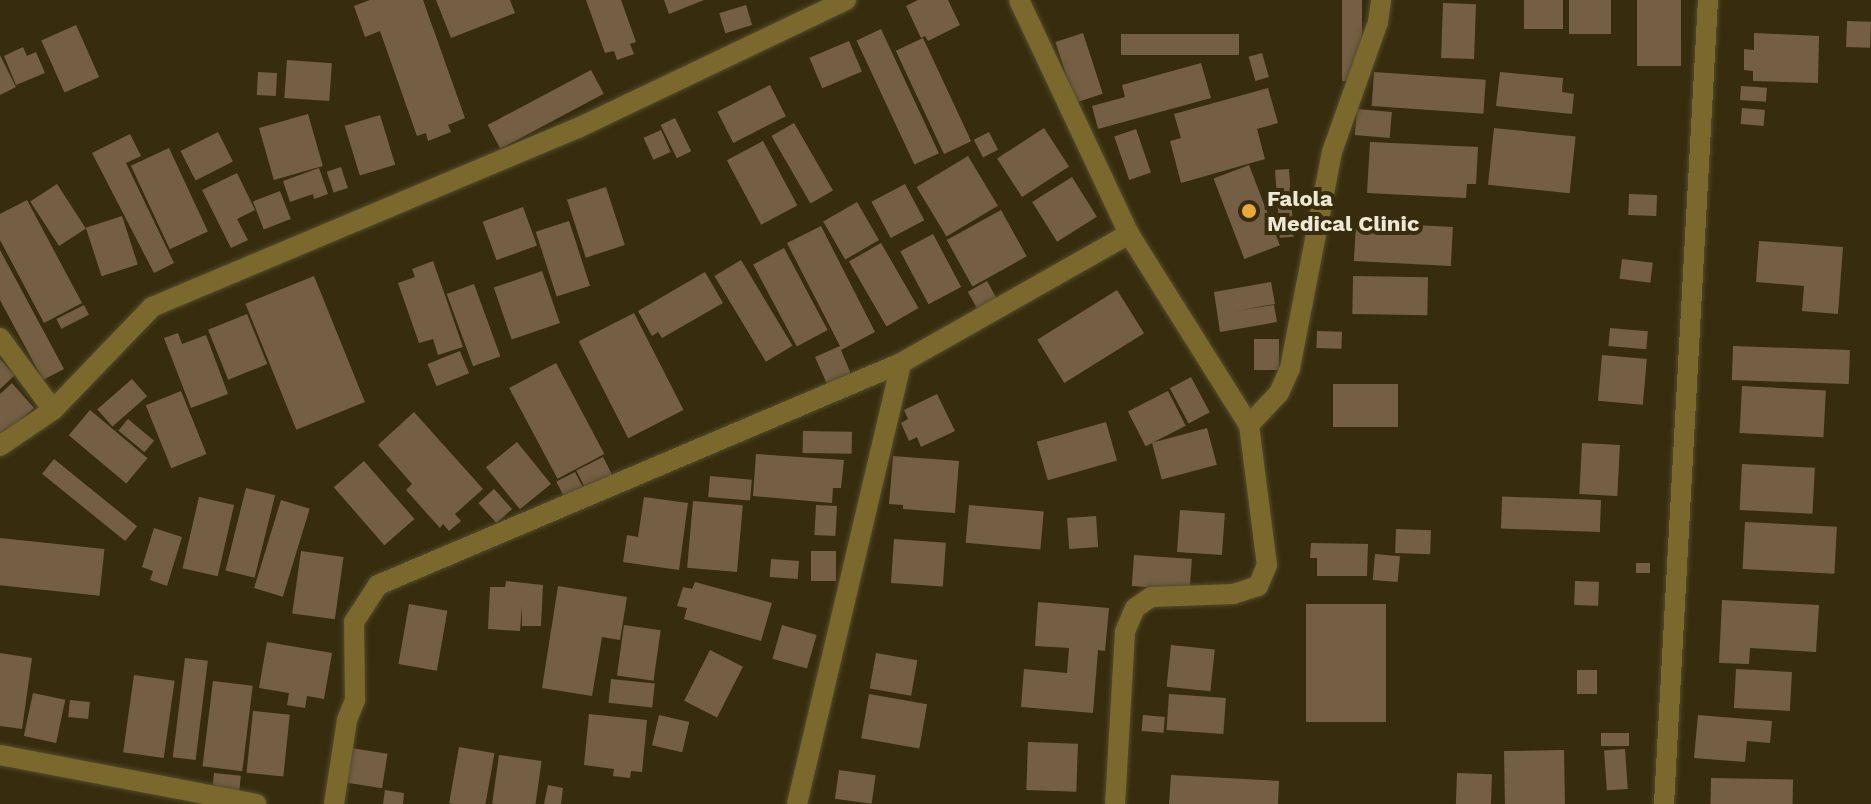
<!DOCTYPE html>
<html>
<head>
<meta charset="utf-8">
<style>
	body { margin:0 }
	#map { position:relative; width:1871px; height:804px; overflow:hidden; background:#372d0e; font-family:"Work Sans",sans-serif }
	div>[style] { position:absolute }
	.building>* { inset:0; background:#755f44; transform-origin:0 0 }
	.roads { filter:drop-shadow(0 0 2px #544b2e) drop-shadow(0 0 2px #544b2e) }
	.minor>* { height:20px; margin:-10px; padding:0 10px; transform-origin:10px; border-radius:10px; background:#7a682c }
	.dots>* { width:22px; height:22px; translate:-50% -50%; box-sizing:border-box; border:4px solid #372d0e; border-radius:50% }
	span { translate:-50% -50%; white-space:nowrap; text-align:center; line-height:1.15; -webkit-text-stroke:8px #372d0e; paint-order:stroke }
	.poi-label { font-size:22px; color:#eee8d6; font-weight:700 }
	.left { translate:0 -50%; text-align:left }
</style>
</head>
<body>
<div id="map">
	<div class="building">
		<div style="clip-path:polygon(370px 0,423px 0,465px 118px,448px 125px,451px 132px,428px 141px,426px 133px,417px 136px,380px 31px,365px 37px,354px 6px)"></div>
		<div style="clip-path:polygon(436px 0,510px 0,515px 13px,451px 38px)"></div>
		<div style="clip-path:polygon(586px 0,621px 0,636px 42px,630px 44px,634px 54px,617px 60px,614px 51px,605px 53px)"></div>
		<div style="clip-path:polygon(664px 0,704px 0,669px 14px)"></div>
		<div style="clip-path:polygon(918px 0,948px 0,960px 25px,928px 41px,925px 36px,921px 38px,906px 6px)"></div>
		<div style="left:1342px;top:0;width:20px;height:81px"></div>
		<div style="left:1524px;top:0;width:39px;height:29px"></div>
		<div style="left:1569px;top:0;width:42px;height:34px"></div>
		<div style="left:1637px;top:0;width:44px;height:66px"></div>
		<div style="left:1443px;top:3px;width:33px;height:55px;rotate:2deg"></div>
		<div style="left:746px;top:5px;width:21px;height:28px;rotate:73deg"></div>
		<div style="left:1847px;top:21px;width:24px;height:26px;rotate:2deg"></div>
		<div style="left:76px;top:25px;width:57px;height:38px;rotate:66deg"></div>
		<div style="left:881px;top:29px;width:137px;height:27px;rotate:65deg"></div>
		<div style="left:1083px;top:33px;width:64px;height:29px;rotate:72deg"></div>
		<div style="clip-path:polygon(1754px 33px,1819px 36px,1818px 83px,1753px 81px,1753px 71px,1744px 70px,1744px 49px,1754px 50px)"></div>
		<div style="left:1239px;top:34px;width:21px;height:118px;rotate:90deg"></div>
		<div style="left:923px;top:38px;width:114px;height:30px;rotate:65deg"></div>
		<div style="left:849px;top:41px;width:33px;height:43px;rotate:67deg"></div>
		<div style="clip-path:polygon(23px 47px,27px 56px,36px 52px,45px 73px,16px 85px,4px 56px)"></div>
		<div style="left:1262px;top:53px;width:25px;height:14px;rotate:74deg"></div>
		<div style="clip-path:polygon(0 55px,16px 87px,0 95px)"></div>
		<div style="left:287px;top:60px;width:45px;height:38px;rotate:4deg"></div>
		<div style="clip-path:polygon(1201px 63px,1211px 98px,1098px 129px,1092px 106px,1125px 97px,1122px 85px)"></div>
		<div style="left:591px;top:70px;width:27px;height:117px;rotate:62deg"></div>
		<div style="left:258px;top:72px;width:19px;height:23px;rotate:3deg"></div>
		<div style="left:1374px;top:72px;width:112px;height:34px;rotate:4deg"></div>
		<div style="clip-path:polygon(1500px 72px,1563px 78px,1562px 92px,1574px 94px,1572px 114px,1496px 106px)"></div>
		<div style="left:770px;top:85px;width:35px;height:59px;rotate:63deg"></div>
		<div style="left:1741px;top:86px;width:26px;height:14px;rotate:4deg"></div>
		<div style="clip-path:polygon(1268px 88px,1278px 123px,1257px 129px,1265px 159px,1181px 183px,1170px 141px,1181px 138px,1174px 114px)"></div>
		<div style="left:1742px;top:108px;width:23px;height:16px;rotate:5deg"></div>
		<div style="left:1357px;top:109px;width:35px;height:26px;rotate:5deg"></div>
		<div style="left:308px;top:114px;width:54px;height:51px;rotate:74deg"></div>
		<div style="left:380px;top:115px;width:52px;height:37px;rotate:73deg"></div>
		<div style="left:675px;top:118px;width:37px;height:16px;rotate:64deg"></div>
		<div style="left:794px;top:123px;width:78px;height:26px;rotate:60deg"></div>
		<div style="left:1044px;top:128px;width:46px;height:56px;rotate:57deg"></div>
		<div style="left:1494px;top:128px;width:82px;height:57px;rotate:6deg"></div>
		<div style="left:1136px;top:129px;width:46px;height:23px;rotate:71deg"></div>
		<div style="left:661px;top:130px;width:24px;height:19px;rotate:66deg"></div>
		<div style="left:218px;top:132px;width:33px;height:42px;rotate:63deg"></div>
		<div style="left:989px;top:132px;width:20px;height:17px;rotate:63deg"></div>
		<div style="clip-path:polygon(130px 134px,141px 156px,126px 163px,174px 263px,154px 273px,92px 153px)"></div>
		<div style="left:763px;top:141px;width:73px;height:41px;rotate:62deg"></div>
		<div style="clip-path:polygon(1370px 142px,1478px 147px,1476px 184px,1467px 184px,1466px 198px,1367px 193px)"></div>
		<div style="left:169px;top:148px;width:92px;height:42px;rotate:65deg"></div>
		<div style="left:968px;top:156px;width:58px;height:60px;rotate:59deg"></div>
		<div style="left:1249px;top:165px;width:86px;height:38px;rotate:69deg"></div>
		<div style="left:341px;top:167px;width:22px;height:15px;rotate:72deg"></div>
		<div style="clip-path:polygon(319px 168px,328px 194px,314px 199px,313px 194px,290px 202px,283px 181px)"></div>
		<div style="left:1289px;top:169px;width:68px;height:14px;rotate:86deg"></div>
		<div style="clip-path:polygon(237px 173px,255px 210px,237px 219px,248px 240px,231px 248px,202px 190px)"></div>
		<div style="left:1072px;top:177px;width:47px;height:47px;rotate:58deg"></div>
		<div style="left:57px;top:184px;width:53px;height:32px;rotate:57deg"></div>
		<div style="left:905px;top:184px;width:41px;height:38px;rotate:62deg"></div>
		<div style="left:606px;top:187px;width:61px;height:41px;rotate:72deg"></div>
		<div style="left:280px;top:191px;width:30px;height:29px;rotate:69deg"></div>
		<div style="left:1629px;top:194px;width:28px;height:21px;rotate:2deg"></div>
		<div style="clip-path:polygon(27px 200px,82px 303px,44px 323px,0 240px,0 214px)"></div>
		<div style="left:857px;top:202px;width:44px;height:39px;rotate:60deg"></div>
		<div style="left:523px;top:207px;width:41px;height:43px;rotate:70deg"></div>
		<div style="left:1001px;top:210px;width:53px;height:62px;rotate:61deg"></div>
		<div style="left:122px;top:216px;width:51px;height:38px;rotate:72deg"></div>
		<div style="left:569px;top:221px;width:68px;height:35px;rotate:72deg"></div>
		<div style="left:1356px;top:222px;width:97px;height:39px;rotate:3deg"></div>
		<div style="clip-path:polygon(821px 226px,875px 332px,841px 350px,851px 374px,827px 384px,815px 357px,840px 346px,787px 243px)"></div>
		<div style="left:933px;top:234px;width:60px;height:37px;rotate:62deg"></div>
		<div style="clip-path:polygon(1759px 241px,1843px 247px,1838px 314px,1802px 311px,1804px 286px,1756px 282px)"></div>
		<div style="left:881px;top:243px;width:75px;height:37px;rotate:60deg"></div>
		<div style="left:784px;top:248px;width:93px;height:35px;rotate:62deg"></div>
		<div style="clip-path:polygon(0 250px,64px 369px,43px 380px,0 300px)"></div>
		<div style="left:1622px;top:259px;width:31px;height:20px;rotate:7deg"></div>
		<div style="left:741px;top:260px;width:100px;height:31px;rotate:59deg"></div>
		<div style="clip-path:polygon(433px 261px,463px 347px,438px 355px,433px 339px,419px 343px,398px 283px,415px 277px,412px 269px)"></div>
		<div style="left:542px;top:271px;width:55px;height:51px;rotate:71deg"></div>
		<div style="clip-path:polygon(705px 272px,723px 303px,662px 338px,658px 332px,652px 336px,638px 311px)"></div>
		<div style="left:314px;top:276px;width:136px;height:74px;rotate:68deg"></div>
		<div style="left:1353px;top:276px;width:75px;height:38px;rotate:1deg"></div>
		<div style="left:987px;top:281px;width:21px;height:22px;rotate:61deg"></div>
		<div style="clip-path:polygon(1271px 282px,1275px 304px,1235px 311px,1274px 305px,1277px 322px,1220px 332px,1214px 292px)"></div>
		<div style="left:474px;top:284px;width:77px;height:29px;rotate:70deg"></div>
		<div style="left:1117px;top:290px;width:51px;height:94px;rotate:58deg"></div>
		<div style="left:84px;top:305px;width:11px;height:31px;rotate:63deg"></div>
		<div style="left:634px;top:313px;width:109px;height:62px;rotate:63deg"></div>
		<div style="left:247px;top:314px;width:54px;height:42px;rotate:68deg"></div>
		<div style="left:1610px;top:328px;width:38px;height:18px;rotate:5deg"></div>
		<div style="left:1317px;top:331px;width:25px;height:17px;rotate:2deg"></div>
		<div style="clip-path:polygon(178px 333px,182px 344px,206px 335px,228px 394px,191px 408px,164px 338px)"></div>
		<div style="left:1254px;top:339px;width:25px;height:31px"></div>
		<div style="left:1733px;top:346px;width:117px;height:34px;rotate:2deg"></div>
		<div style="left:460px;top:351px;width:24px;height:35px;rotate:68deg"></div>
		<div style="left:1602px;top:355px;width:45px;height:46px;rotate:5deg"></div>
		<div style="clip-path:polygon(0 359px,15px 375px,0 389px)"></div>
		<div style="left:556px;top:363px;width:103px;height:53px;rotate:62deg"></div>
		<div style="left:1191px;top:377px;width:40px;height:24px;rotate:62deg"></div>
		<div style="left:132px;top:379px;width:23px;height:46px;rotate:49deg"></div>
		<div style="clip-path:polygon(12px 383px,34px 408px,0 438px,0 394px)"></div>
		<div style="left:1333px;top:384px;width:65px;height:43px"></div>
		<div style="left:1742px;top:386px;width:84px;height:47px;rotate:3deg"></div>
		<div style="left:181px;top:391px;width:68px;height:38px;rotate:68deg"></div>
		<div style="left:1168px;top:391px;width:39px;height:45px;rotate:63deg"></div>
		<div style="clip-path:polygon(937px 394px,955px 431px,921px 447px,917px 437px,909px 441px,901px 423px,908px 419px,904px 410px)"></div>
		<div style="left:90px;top:410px;width:75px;height:33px;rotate:40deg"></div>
		<div style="clip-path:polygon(414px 412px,483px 489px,455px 514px,461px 521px,449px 531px,443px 524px,440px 528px,406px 490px,412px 484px,378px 445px)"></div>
		<div style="left:128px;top:419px;width:34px;height:15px;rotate:40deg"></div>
		<div style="left:1106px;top:422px;width:40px;height:72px;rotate:74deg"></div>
		<div style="left:1207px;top:428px;width:38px;height:57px;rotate:75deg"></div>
		<div style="left:803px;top:431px;width:49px;height:22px;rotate:1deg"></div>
		<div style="left:517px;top:442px;width:54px;height:40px;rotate:51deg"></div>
		<div style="left:1582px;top:443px;width:38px;height:51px;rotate:3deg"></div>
		<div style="clip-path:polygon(756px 454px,844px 460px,841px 488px,833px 488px,832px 503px,753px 496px)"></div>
		<div style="clip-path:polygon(893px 456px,959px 461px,955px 513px,903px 509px,903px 505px,889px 504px)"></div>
		<div style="left:603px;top:457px;width:20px;height:30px;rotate:63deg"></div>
		<div style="left:54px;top:459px;width:107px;height:19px;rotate:39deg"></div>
		<div style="left:364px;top:461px;width:77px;height:40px;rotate:49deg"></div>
		<div style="left:1742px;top:464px;width:73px;height:46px;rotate:3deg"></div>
		<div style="left:575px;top:472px;width:18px;height:21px;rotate:63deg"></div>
		<div style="left:710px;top:476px;width:42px;height:21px;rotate:5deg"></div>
		<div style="left:246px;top:488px;width:30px;height:85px;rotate:14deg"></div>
		<div style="left:494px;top:489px;width:27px;height:21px;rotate:48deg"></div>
		<div style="left:199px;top:497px;width:36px;height:73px;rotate:13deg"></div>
		<div style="clip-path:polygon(644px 497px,688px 503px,679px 570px,623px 562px,627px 535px,638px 537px)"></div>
		<div style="left:281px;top:500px;width:30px;height:92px;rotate:17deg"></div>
		<div style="left:1601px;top:500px;width:32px;height:99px;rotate:92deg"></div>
		<div style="left:693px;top:501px;width:50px;height:67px;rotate:5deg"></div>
		<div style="left:816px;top:505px;width:21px;height:30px;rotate:3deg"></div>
		<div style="left:969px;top:505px;width:75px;height:38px;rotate:5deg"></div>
		<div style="left:1180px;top:510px;width:45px;height:42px;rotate:4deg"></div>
		<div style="left:1096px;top:516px;width:31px;height:29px;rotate:86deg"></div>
		<div style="left:1745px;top:522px;width:92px;height:47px;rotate:3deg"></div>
		<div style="clip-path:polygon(154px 528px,182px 537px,167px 586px,150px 580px,153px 571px,142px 567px)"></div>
		<div style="left:1396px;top:529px;width:35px;height:24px;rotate:2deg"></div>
		<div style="left:0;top:538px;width:105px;height:47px;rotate:6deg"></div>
		<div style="left:894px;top:539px;width:52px;height:44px;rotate:4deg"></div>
		<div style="clip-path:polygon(1311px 543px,1368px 544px,1367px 576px,1317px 576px,1317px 558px,1310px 558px)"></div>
		<div style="left:301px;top:551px;width:43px;height:63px;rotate:8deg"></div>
		<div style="left:811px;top:551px;width:25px;height:30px"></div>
		<div style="left:1375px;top:554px;width:25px;height:26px;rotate:5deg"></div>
		<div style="left:1134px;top:555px;width:58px;height:31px;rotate:4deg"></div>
		<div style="left:771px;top:559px;width:28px;height:18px;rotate:4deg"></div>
		<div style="left:1636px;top:563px;width:14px;height:10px"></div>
		<div style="clip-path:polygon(506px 581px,543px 585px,541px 626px,522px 626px,522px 606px,520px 631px,488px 629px,490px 587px,505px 587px)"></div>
		<div style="left:1575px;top:581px;width:24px;height:24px;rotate:2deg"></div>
		<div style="clip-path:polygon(695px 582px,772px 603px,761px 641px,684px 619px,687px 608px,677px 606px,683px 587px,692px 589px)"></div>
		<div style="clip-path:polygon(558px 586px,627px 597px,620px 640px,602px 637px,592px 696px,542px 688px)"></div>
		<div style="clip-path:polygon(1722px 600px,1819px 605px,1816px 652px,1750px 648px,1749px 664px,1719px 663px)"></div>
		<div style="clip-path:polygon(1038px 602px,1109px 608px,1105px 651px,1098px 650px,1093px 713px,1021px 707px,1024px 669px,1067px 673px,1069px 648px,1035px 646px)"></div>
		<div style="left:409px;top:604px;width:39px;height:61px;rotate:10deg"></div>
		<div style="left:1386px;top:604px;width:118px;height:80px;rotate:90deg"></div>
		<div style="left:624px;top:625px;width:37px;height:51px;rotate:8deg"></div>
		<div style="left:782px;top:625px;width:36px;height:35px;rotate:16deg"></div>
		<div style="clip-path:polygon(267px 642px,332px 653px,324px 699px,307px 696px,305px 708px,287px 705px,289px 693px,259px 688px)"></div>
		<div style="left:1171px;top:645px;width:44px;height:42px;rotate:6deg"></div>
		<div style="left:710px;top:650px;width:37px;height:57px;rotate:27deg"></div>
		<div style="clip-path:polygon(0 653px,32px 658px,22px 729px,0 726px)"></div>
		<div style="left:876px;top:653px;width:42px;height:36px;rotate:10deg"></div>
		<div style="left:185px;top:658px;width:23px;height:100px;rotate:7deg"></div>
		<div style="left:1736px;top:669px;width:56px;height:39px;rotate:3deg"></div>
		<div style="left:1577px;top:670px;width:20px;height:24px"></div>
		<div style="left:134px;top:675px;width:41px;height:78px;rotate:8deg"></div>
		<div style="left:611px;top:679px;width:44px;height:24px;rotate:6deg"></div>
		<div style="left:213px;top:681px;width:40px;height:86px;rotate:7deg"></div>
		<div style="left:33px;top:693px;width:33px;height:44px;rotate:12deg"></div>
		<div style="left:869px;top:694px;width:59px;height:45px;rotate:10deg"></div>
		<div style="left:1169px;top:694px;width:57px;height:36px;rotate:4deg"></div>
		<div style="left:70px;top:700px;width:20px;height:17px;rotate:6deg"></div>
		<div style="left:253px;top:711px;width:37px;height:62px;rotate:6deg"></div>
		<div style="clip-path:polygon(589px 714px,647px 720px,642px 772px,631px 771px,630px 778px,613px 776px,614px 769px,584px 765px)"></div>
		<div style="left:659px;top:715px;width:31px;height:31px;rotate:13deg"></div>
		<div style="left:1143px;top:715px;width:22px;height:16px;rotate:5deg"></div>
		<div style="clip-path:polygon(1698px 715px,1772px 721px,1770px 743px,1747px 741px,1745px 762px,1694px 758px)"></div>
		<div style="left:1601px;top:733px;width:28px;height:13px"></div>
		<div style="left:1028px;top:742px;width:50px;height:48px;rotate:2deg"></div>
		<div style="left:459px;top:747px;width:36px;height:57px;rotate:10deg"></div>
		<div style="left:351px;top:748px;width:37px;height:35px;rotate:9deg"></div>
		<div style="left:1625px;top:749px;width:40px;height:21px;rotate:86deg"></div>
		<div style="left:1564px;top:750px;width:54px;height:60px;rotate:89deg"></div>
		<div style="left:499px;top:755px;width:43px;height:49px;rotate:8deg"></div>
		<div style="left:839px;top:770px;width:37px;height:29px;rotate:8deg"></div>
		<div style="left:214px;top:773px;width:27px;height:21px;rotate:6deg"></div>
		<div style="left:1457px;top:773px;width:35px;height:31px;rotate:2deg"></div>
		<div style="clip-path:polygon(1171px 775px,1279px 781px,1278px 804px,1169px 804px)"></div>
		<div style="left:1711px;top:778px;width:82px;height:26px;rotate:1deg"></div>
		<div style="clip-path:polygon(548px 785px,563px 788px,561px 804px,544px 804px)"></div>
		<div style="clip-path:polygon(385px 790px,404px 793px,403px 804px,383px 804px)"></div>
	</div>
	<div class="roads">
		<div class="minor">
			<div style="left:1019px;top:0;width:259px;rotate:64.8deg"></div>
			<div style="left:1129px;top:234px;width:226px;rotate:57.9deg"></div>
			<div style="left:1249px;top:425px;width:141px;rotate:82.7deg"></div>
			<div style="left:1267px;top:565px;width:23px;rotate:113deg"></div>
			<div style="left:1258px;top:586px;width:25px;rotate:162deg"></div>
			<div style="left:1234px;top:594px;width:83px;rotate:177.9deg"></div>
			<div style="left:1151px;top:597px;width:19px;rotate:145deg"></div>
			<div style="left:1135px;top:608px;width:26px;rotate:113deg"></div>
			<div style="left:1125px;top:632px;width:172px;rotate:93.3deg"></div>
			<div style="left:0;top:338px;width:89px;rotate:53.6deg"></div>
			<div style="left:1249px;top:425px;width:44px;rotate:-46.8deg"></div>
			<div style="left:1279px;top:393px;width:27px;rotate:-66deg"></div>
			<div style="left:1290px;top:368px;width:220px;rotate:-79deg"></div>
			<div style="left:1332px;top:152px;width:138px;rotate:-70.5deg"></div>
			<div style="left:1378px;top:22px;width:22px;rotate:-82deg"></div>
			<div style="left:0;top:446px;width:64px;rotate:-34.2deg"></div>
			<div style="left:53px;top:410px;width:143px;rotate:-46.1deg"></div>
			<div style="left:152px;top:307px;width:462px;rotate:-22.8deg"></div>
			<div style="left:578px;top:128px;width:297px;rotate:-25.5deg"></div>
			<div style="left:0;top:755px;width:261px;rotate:10.8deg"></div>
			<div style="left:334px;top:804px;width:85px;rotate:-81.2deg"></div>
			<div style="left:347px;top:720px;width:22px;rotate:-68deg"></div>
			<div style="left:355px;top:700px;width:78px;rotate:-90.7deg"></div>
			<div style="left:354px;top:622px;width:44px;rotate:-57deg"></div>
			<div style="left:378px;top:585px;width:568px;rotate:-23deg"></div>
			<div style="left:797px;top:804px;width:453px;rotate:-76.7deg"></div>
			<div style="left:901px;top:363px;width:262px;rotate:-29.5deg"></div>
			<div style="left:1664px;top:804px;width:805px;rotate:-86.87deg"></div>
		</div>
	</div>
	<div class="dots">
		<div style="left:1249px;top:211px;background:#eaaa39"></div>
	</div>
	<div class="poi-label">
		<span class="left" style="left:1267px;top:211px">Falola<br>Medical Clinic</span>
	</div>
</div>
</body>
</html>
